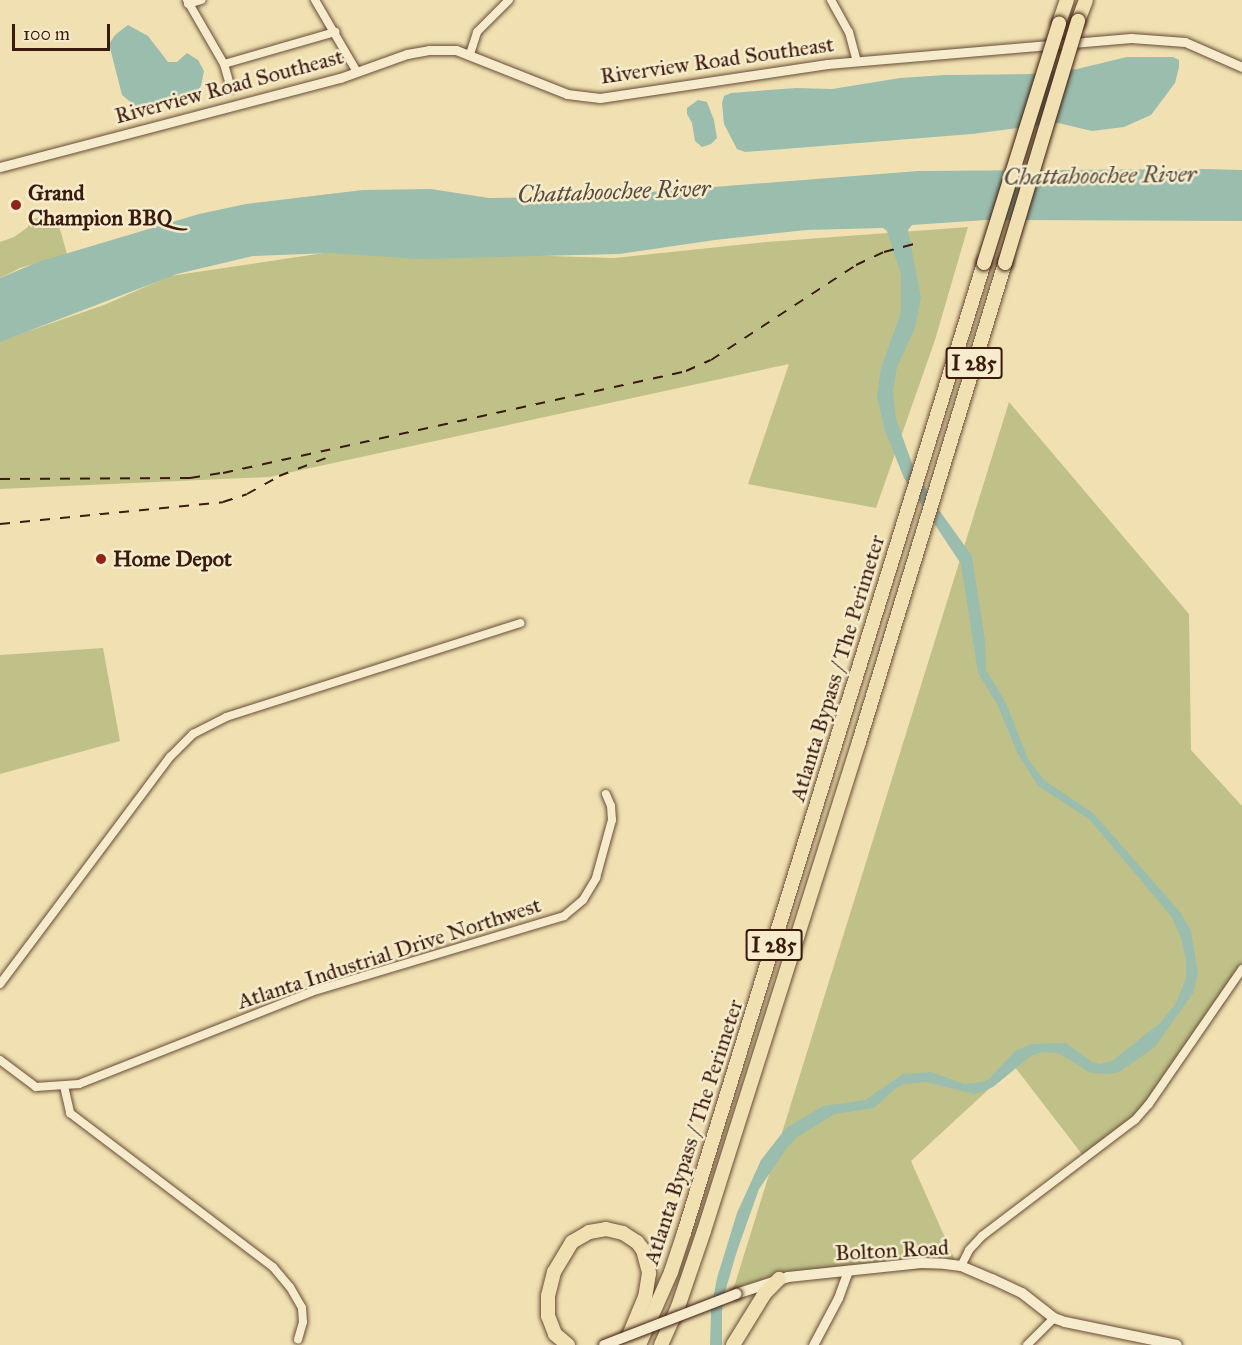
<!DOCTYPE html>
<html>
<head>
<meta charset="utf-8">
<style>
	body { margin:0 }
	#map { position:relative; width:1242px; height:1345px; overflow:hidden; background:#f1e1b2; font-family:"IM FELL Great Primer",serif }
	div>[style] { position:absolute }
	.green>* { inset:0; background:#bfc189 }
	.water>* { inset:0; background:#9bbdae }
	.roads { filter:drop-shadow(0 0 2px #684c36) drop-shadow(0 0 2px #684c36) }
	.minor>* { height:8px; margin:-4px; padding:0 4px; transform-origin:4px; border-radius:4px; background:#f6eccd }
	.tertiary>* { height:9px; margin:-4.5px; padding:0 4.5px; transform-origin:4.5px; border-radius:4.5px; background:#f6eccd }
	.secondary>* { height:10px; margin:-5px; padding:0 5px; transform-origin:5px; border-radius:5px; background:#f6eccd }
	.motorway>* { height:14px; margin:-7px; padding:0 7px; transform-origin:7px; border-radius:7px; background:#f1e1b2 }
	.rail>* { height:2px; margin-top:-1px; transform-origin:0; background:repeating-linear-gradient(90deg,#3a1a0d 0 10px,transparent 0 20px) }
	.bridges { filter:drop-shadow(0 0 2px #3a1a0d) drop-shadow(0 0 2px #3a1a0d) }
	.secondary-bridge>* { height:10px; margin:-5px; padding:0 5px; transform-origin:5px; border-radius:5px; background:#f6eccd }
	.motorway-bridge>* { height:14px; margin:-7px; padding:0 7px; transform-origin:7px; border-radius:7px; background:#f1e1b2 }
	.dots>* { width:16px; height:16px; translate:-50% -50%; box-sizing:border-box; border:3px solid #f6eccd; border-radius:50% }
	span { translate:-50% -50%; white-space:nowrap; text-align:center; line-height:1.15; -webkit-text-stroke:5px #f6eccd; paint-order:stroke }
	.shield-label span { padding:2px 4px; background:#f6eccd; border:2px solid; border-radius:4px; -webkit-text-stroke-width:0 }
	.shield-label { font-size:21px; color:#3a1a0d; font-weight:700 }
	.street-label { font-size:22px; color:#3a1a0d }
	.poi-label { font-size:22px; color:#3a1a0d; font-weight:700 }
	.left { translate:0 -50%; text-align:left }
	.water-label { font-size:24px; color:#574b3d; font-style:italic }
	.scale { position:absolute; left:12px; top:24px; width:98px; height:27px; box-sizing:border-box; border:3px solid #3a1a0d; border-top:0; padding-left:8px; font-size:18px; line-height:21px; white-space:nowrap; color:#3a1a0d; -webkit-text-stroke:4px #f6eccd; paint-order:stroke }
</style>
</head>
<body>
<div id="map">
	<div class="green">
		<div style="clip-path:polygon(56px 215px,67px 254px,20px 268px,0 278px,0 242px,14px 237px,28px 227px,30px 219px)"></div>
		<div style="clip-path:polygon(968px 227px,935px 340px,876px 508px,748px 484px,789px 364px,269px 477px,0 489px,0 341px,104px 305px,170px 276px,344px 250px,614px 258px,767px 242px)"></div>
		<div style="clip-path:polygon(1009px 402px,1189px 614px,1191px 750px,1242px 806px,1242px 966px,1223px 1005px,1144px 1109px,1088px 1162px,1014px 1066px,911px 1161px,959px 1269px,789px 1273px,730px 1300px)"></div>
		<div style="clip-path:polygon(103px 648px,120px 741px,0 774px,0 655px)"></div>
	</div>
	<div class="water">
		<div style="clip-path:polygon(128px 25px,148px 36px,168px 62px,177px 62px,187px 53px,198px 60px,204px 71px,201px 86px,195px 94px,180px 101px,139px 109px,122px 95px,109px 44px,115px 35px)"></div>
		<div style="clip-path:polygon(1127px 57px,1173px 57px,1179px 60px,1179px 67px,1175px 83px,1151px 115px,1124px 127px,1092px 131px,1058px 123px,972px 134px,745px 152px,737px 149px,724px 124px,722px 103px,724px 96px,731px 93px,796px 88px,832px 89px,900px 78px,944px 75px,1030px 74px,1077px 69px)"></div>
		<div style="clip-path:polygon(698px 100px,707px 102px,714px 120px,717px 138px,711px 144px,702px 147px,695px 141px,692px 123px,687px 114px,687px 108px)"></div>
		<div style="clip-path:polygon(1203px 169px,1242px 170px,1242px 221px,986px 220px,912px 225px,908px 230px,921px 298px,915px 328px,897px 367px,893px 391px,896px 419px,913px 466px,934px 503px,972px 556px,985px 641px,986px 670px,1006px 703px,1028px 759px,1044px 780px,1093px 813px,1181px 913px,1191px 931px,1198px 973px,1193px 993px,1155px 1047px,1119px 1072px,1109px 1074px,1091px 1073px,1058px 1053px,1042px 1052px,1031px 1056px,993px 1087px,979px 1093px,973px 1094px,926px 1082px,905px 1084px,896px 1088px,874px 1108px,835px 1114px,797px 1137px,787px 1148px,759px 1189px,737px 1251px,725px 1292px,722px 1311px,722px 1345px,710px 1345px,711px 1310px,717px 1278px,737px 1213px,761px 1160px,786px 1128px,823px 1106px,865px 1100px,903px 1074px,931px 1072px,964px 1084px,982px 1082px,989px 1079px,1015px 1051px,1032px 1044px,1066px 1043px,1092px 1062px,1099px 1064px,1112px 1061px,1160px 1023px,1176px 1003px,1186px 978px,1186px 960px,1181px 938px,1171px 916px,1089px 819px,1038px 786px,1017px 752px,997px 704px,978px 673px,961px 564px,904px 478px,885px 431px,877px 397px,881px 368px,901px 312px,901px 275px,887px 231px,883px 228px,806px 230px,715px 240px,619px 254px,419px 259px,331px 253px,253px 256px,177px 274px,0 342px,0 278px,38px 262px,199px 214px,246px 204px,363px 190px,431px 189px,489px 198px,587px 197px,918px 171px)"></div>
	</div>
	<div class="roads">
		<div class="minor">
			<div style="left:187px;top:0;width:74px;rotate:60deg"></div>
			<div style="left:224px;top:64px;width:25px;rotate:74deg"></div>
			<div style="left:315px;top:0;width:83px;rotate:59.7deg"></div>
			<div style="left:831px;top:0;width:37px;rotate:61deg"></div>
			<div style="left:849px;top:32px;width:30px;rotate:75deg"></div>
			<div style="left:188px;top:4px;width:14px;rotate:-17deg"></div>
			<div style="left:470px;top:54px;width:23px;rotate:-72deg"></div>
			<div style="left:477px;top:32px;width:45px;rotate:-45deg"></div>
			<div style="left:224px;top:64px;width:116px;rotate:-16.1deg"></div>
			<div style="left:0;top:984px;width:284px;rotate:-53.2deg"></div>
			<div style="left:170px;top:757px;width:33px;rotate:-45deg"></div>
			<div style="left:193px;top:734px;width:37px;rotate:-27deg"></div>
			<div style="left:226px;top:717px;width:309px;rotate:-17.7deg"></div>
			<div style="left:0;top:1060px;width:45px;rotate:36.9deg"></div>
			<div style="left:36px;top:1087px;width:43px;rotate:-4deg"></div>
			<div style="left:79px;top:1084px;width:250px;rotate:-21.6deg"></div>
			<div style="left:311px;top:992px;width:264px;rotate:-16.7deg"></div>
			<div style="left:564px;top:916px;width:25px;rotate:-40deg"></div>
			<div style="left:583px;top:900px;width:26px;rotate:-59deg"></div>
			<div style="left:596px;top:878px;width:60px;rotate:-74.6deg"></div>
			<div style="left:612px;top:820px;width:14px;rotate:-94deg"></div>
			<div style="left:611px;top:806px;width:13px;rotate:-113deg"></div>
			<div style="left:64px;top:1086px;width:28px;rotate:77deg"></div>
			<div style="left:70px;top:1113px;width:255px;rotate:37.2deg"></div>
			<div style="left:273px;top:1267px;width:26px;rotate:50deg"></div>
			<div style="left:290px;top:1287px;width:24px;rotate:60deg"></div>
			<div style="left:302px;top:1308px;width:14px;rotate:86deg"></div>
			<div style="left:303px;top:1322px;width:18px;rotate:106deg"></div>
			<div style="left:961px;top:1266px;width:18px;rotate:-63deg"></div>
			<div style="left:969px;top:1250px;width:19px;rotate:-47deg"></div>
			<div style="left:982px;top:1236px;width:192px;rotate:-37.2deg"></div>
			<div style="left:1135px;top:1120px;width:21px;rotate:-49deg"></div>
			<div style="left:1149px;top:1104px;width:164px;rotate:-55.4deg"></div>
			<div style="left:1027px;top:1345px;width:38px;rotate:-45deg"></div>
		</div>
		<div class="tertiary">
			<div style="left:0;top:167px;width:351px;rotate:-14.7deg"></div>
			<div style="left:340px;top:78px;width:71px;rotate:-19.7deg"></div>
			<div style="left:407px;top:54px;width:22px;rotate:-10deg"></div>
			<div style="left:429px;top:50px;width:27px"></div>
			<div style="left:456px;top:50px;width:119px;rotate:21.6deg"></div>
			<div style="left:567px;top:94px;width:33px;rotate:7deg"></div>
			<div style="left:600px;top:98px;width:230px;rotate:-8.5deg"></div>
			<div style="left:827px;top:64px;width:305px;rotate:-4.9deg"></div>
			<div style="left:1131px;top:38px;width:54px;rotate:4.2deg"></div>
			<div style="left:1185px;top:42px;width:62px;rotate:23.7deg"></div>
			<div style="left:813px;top:1345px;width:53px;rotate:-62deg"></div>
			<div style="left:838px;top:1298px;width:30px;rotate:-70deg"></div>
		</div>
		<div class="secondary">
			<div style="left:736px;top:1294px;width:55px;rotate:-18.1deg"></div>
			<div style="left:788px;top:1277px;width:134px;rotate:-6deg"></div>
			<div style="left:921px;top:1263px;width:24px;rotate:2deg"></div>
			<div style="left:945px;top:1264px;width:16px;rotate:7deg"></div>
			<div style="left:961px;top:1266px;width:34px;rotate:23deg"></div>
			<div style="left:992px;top:1279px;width:33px;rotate:25deg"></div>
			<div style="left:1022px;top:1293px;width:41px;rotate:38deg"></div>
			<div style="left:1054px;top:1318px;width:12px;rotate:20deg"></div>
			<div style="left:1065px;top:1322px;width:114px;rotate:11.6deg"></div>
		</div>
		<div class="motorway">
			<div style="left:1078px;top:21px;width:22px;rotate:-69deg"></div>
			<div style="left:1059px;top:23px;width:24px;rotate:-71deg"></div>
			<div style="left:568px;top:1345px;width:17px;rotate:-140deg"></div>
			<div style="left:555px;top:1334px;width:19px;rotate:-111deg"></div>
			<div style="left:548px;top:1316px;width:20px;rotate:-90deg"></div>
			<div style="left:548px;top:1296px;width:25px;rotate:-76deg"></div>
			<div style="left:554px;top:1272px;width:35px;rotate:-59deg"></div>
			<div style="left:572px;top:1242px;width:20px;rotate:-30deg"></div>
			<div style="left:589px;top:1232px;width:17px;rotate:-10deg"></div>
			<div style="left:606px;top:1229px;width:17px;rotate:13deg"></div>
			<div style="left:623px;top:1233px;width:17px;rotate:33deg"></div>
			<div style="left:637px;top:1242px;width:10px;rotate:53deg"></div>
			<div style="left:643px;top:1250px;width:24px;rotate:75deg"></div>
			<div style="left:649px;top:1273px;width:24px;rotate:99deg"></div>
			<div style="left:645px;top:1297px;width:52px;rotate:112.6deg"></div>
			<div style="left:639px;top:1345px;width:80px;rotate:-66.3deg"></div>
			<div style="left:671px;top:1272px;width:41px;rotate:-71.6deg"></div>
			<div style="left:684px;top:1233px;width:1015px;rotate:-72.81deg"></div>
			<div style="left:661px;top:1345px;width:42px;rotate:-65.9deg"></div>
			<div style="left:678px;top:1307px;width:80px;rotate:-71.1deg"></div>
			<div style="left:704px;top:1231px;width:513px;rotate:-72.41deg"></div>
			<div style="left:859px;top:742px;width:501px;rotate:-73.05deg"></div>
			<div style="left:733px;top:1345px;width:61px;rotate:-58.4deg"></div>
			<div style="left:765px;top:1293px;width:20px;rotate:-45deg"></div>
		</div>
	</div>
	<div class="rail">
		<div style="left:0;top:479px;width:190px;rotate:-0.3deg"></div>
		<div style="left:190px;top:478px;width:33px;rotate:-9deg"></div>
		<div style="left:223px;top:473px;width:474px;rotate:-12.4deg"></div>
		<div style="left:686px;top:371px;width:27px;rotate:-24deg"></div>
		<div style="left:711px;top:360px;width:173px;rotate:-33.2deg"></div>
		<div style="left:856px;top:265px;width:31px;rotate:-25deg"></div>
		<div style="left:884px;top:252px;width:34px;rotate:-15deg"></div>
		<div style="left:0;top:524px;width:224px;rotate:-5.6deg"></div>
		<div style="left:223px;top:502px;width:25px;rotate:-18deg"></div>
		<div style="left:247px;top:494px;width:37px;rotate:-29deg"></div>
		<div style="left:279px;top:476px;width:50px;rotate:-21deg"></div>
	</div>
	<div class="bridges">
		<div class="secondary-bridge">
			<div style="left:604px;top:1345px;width:142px;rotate:-21.1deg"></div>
		</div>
		<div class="motorway-bridge">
			<div style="left:984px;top:263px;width:251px;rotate:-72.6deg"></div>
			<div style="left:1005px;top:263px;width:253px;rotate:-73.2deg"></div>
		</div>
	</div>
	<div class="dots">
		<div style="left:16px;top:205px;background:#8f2418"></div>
		<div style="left:101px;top:559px;background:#8f2418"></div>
	</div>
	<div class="shield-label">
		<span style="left:974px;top:363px">I 285</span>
		<span style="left:774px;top:945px">I 285</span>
	</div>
	<div class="street-label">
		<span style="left:717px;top:60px;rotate:-8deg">Riverview Road Southeast</span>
		<span style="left:229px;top:86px;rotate:-15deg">Riverview Road Southeast</span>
		<span style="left:837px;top:668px;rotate:-73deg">Atlanta Bypass / The Perimeter</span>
		<span style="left:389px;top:953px;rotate:-18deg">Atlanta Industrial Drive Northwest</span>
		<span style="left:693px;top:1132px;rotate:-72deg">Atlanta Bypass / The Perimeter</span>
		<span style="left:892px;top:1250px;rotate:-3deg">Bolton Road</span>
	</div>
	<div class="poi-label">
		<span class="left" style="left:28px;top:205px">Grand<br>Champion BBQ</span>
		<span class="left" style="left:113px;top:559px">Home Depot</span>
	</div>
	<div class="water-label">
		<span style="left:1100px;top:176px;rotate:-1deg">Chattahoochee River</span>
		<span style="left:614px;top:192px;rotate:-2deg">Chattahoochee River</span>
	</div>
	<div class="scale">100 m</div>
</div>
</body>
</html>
